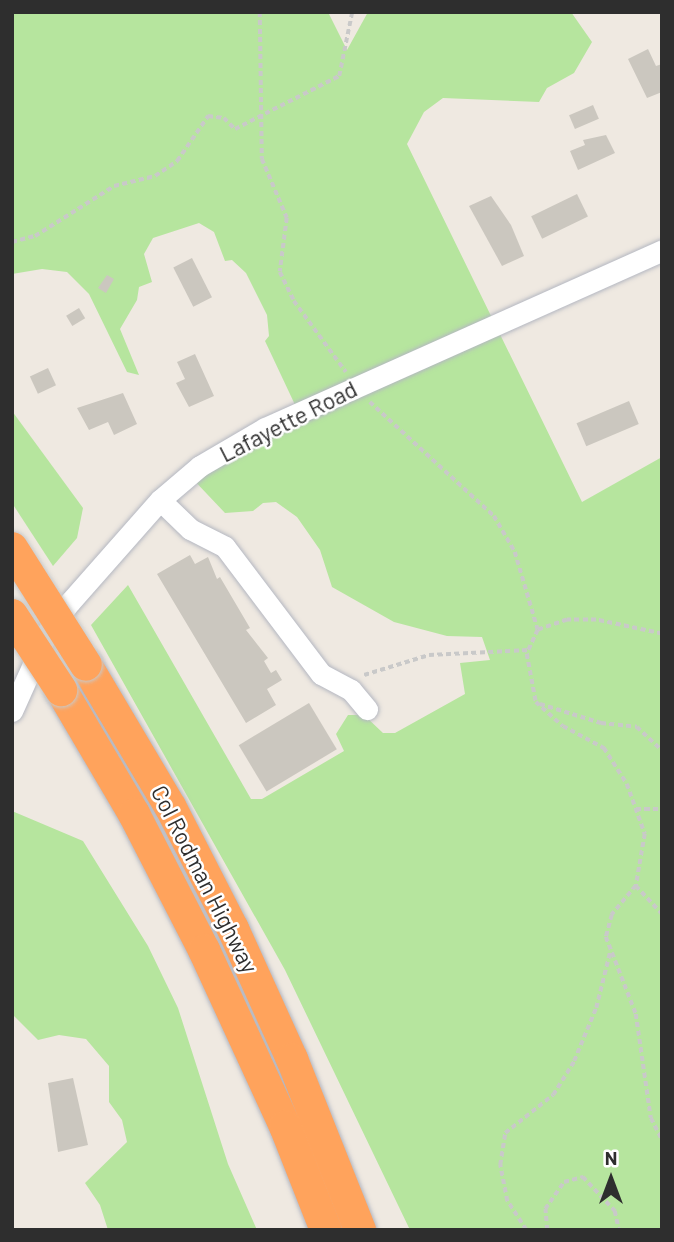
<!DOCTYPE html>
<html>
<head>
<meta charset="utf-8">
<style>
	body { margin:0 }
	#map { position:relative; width:674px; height:1242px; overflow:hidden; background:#efe9e1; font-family:Barlow,sans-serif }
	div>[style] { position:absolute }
	.green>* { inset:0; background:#b6e59e }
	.building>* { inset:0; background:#cbc7bf; transform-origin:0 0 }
	.path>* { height:3.5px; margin-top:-1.75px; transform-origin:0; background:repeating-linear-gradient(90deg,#c9c9c9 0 5px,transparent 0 8.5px) }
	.roads { filter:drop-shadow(0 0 2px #b4b7c1) drop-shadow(0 0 2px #b4b7c1) }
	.minor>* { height:21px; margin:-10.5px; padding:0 10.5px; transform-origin:10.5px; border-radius:10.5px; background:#fff }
	.highway>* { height:32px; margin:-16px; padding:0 16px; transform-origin:16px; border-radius:16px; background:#ffa35c }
	.bridges { filter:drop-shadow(0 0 2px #c9c9c9) drop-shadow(0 0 2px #c9c9c9) }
	.highway-bridge>* { height:32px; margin:-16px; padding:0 16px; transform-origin:16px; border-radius:16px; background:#ffa35c }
	span { translate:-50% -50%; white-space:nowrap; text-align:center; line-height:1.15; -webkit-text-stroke:5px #fff; paint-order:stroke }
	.street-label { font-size:23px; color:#2e2e2e }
	.frame { position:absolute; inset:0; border:14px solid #2e2e2e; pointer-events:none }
	.north { position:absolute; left:576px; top:1144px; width:70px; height:70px; -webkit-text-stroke:5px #fff; paint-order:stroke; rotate:0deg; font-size:19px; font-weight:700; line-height:28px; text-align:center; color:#2e2e2e }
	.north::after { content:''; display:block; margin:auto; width:24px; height:32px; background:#2e2e2e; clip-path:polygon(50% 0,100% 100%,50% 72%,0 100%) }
</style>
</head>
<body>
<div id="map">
	<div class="green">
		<div style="clip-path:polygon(12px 12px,328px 12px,347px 50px,368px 12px,571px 12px,592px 42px,574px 73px,547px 88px,539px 102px,443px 98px,424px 112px,407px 144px,582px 502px,662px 457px,662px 1230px,410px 1230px,285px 970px,91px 625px,128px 585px,251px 799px,262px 799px,344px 751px,336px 734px,348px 715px,364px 715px,383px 733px,395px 733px,465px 694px,460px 663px,490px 660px,482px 637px,447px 636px,394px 622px,332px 587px,320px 550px,297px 517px,276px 502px,263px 503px,253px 511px,225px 513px,189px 475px,297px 409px,265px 341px,269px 336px,267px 315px,246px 273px,232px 260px,225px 261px,214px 232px,199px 223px,153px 238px,144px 254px,152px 282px,139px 287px,137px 300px,120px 329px,139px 375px,127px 372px,89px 294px,67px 272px,42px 269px,12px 274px)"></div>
		<div style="clip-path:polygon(12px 411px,83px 508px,77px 538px,53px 566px,12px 503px)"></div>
		<div style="clip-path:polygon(12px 811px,83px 841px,148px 946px,178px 1008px,228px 1164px,257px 1230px,108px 1230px,100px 1205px,85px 1183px,127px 1142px,122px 1120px,109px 1102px,109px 1066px,86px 1039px,59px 1035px,38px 1040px,12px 1014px)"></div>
	</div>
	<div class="building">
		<div style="clip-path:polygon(648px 49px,656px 66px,662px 64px,662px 92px,647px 98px,628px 59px)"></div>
		<div style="left:593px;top:105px;width:15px;height:26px;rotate:67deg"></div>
		<div style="clip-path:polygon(606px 135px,615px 153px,578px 170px,570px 151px,585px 145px,583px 140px)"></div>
		<div style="left:577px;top:194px;width:25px;height:51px;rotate:64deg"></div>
		<div style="clip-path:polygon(491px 196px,511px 225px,524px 256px,502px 266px,469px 206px)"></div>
		<div style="left:192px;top:258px;width:44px;height:21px;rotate:63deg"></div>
		<div style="clip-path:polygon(107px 275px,114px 279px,106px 293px,98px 288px)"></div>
		<div style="left:79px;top:308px;width:12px;height:15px;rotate:59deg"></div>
		<div style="clip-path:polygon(195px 354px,214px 396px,189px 407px,176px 383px,185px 379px,177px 362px)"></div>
		<div style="left:48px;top:368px;width:19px;height:20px;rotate:65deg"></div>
		<div style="clip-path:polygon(123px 393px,137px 424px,114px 435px,108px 422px,89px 430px,77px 408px)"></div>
		<div style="left:629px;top:401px;width:25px;height:57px;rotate:67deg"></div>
		<div style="clip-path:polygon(190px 555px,195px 564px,208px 557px,217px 579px,220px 577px,250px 628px,246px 630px,268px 658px,264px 661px,271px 673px,276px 670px,282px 680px,267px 689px,276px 705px,246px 723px,157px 574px)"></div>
		<div style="left:309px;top:703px;width:54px;height:82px;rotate:59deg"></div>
		<div style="clip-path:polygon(73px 1078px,88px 1145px,58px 1152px,48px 1083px)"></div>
	</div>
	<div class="path">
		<div style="left:260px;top:12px;width:147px;rotate:89.2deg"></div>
		<div style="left:262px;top:159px;width:64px;rotate:67deg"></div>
		<div style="left:287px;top:218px;width:54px;rotate:97.4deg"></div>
		<div style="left:280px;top:272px;width:32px;rotate:64deg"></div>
		<div style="left:294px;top:301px;width:88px;rotate:53.8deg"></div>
		<div style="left:12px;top:242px;width:24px;rotate:-15deg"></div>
		<div style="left:35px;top:236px;width:93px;rotate:-32.3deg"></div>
		<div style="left:114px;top:186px;width:42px;rotate:-13.7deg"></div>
		<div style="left:155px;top:176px;width:27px;rotate:-34deg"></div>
		<div style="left:177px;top:161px;width:55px;rotate:-55.4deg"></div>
		<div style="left:208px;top:116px;width:16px;rotate:7deg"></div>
		<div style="left:224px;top:118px;width:16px;rotate:45deg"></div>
		<div style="left:235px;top:129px;width:117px;rotate:-27deg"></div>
		<div style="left:339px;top:76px;width:65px;rotate:-78.5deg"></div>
		<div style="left:370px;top:402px;width:168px;rotate:42.6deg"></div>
		<div style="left:494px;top:516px;width:42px;rotate:59.7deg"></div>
		<div style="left:515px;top:552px;width:81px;rotate:73.6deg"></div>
		<div style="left:662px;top:634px;width:67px;rotate:-168deg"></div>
		<div style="left:596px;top:620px;width:29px;rotate:180deg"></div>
		<div style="left:567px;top:620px;width:31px;rotate:161deg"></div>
		<div style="left:538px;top:630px;width:26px;rotate:115deg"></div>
		<div style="left:527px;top:654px;width:49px;rotate:79.4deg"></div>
		<div style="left:536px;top:702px;width:36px;rotate:42deg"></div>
		<div style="left:563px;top:726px;width:47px;rotate:28.2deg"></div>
		<div style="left:604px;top:748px;width:43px;rotate:57.4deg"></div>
		<div style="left:627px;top:784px;width:53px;rotate:70.2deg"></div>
		<div style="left:645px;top:834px;width:53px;rotate:99.8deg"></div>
		<div style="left:636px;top:886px;width:38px;rotate:130deg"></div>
		<div style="left:612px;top:915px;width:23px;rotate:105deg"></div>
		<div style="left:606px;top:937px;width:83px;rotate:68.7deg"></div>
		<div style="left:636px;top:1014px;width:105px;rotate:81.8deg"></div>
		<div style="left:651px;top:1118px;width:25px;rotate:63deg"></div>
		<div style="left:364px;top:675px;width:68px;rotate:-17.1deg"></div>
		<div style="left:429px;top:655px;width:100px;rotate:-2.9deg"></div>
		<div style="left:540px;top:704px;width:64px;rotate:17.3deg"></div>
		<div style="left:601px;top:723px;width:36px;rotate:6deg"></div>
		<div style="left:637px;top:727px;width:34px;rotate:43deg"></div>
		<div style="left:636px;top:809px;width:26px"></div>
		<div style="left:636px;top:886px;width:38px;rotate:47deg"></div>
		<div style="left:526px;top:1230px;width:35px;rotate:-123deg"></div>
		<div style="left:507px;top:1201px;width:37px;rotate:-101deg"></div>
		<div style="left:500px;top:1165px;width:32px;rotate:-81deg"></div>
		<div style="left:505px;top:1133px;width:61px;rotate:-38.4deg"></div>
		<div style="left:553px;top:1095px;width:40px;rotate:-58deg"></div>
		<div style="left:574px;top:1061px;width:57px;rotate:-67.5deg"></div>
		<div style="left:596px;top:1008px;width:58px;rotate:-76deg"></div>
		<div style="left:547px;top:1230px;width:21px;rotate:-95deg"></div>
		<div style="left:545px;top:1209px;width:33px;rotate:-55deg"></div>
		<div style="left:564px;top:1182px;width:20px;rotate:-15deg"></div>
		<div style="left:583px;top:1177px;width:47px;rotate:46.7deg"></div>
		<div style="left:615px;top:1211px;width:19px;rotate:78deg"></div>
	</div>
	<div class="roads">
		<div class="minor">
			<div style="left:160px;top:500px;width:42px;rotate:44deg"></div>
			<div style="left:190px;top:529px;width:39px;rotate:27deg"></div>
			<div style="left:225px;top:547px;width:159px;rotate:52.9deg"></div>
			<div style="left:321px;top:674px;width:34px;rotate:28deg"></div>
			<div style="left:351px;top:690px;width:25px;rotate:50deg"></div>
			<div style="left:12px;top:711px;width:88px;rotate:-65.8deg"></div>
			<div style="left:48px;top:631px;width:36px;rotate:-53deg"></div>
			<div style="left:70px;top:602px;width:136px;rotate:-48.6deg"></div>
			<div style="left:160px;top:500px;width:52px;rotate:-40.4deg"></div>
			<div style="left:200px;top:466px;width:75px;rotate:-30.3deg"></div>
			<div style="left:265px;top:428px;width:435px;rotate:-24.1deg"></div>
		</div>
		<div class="highway">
			<div style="left:86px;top:665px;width:166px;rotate:59.3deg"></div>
			<div style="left:171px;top:808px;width:136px;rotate:62.9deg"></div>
			<div style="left:233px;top:929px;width:143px;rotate:65.6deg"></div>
			<div style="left:292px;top:1059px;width:184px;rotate:68.3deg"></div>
			<div style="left:61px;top:690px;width:144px;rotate:59.5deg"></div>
			<div style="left:134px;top:814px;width:153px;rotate:62.8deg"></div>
			<div style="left:204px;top:950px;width:194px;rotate:65.3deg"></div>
			<div style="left:285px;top:1126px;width:112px;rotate:68.5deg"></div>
		</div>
	</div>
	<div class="bridges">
		<div class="highway-bridge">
			<div style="left:12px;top:548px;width:138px;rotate:57.7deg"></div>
			<div style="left:12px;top:615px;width:90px;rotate:56.8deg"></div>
		</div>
	</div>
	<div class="street-label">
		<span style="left:288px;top:421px;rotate:-27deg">Lafayette Road</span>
		<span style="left:205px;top:879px;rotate:63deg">Col Rodman Highway</span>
	</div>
	<div class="frame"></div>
	<div class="north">N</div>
</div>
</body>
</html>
